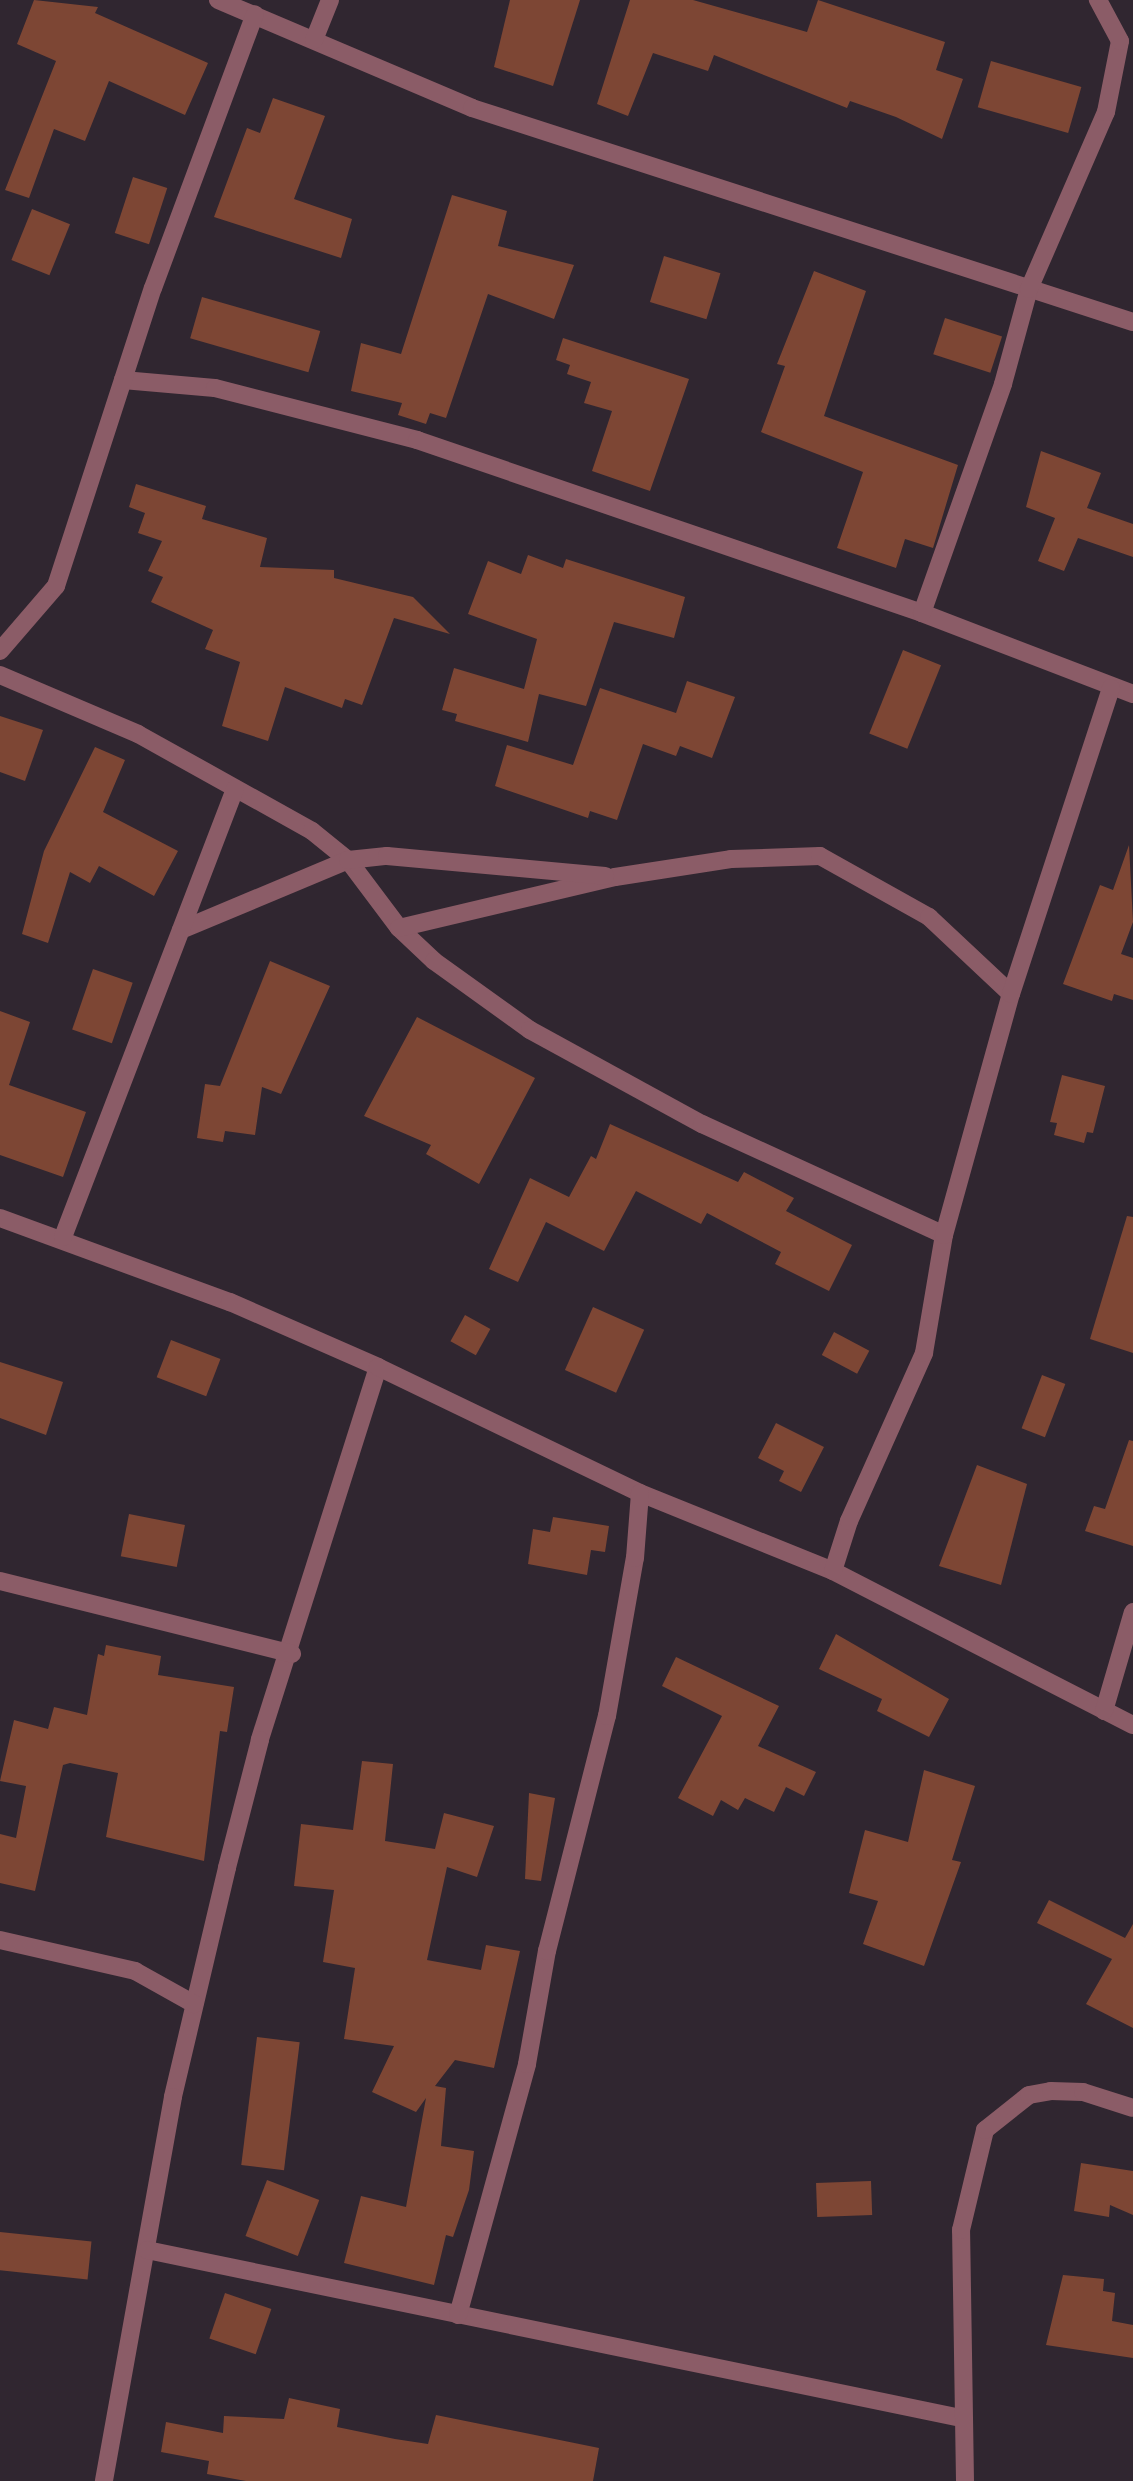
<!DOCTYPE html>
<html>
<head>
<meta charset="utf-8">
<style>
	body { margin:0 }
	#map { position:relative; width:1133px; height:2481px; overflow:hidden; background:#302630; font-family:Overpass,sans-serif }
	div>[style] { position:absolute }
	.building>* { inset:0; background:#7d4634; transform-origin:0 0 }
	.minor>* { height:18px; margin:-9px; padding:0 9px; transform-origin:9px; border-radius:9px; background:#8b5c67 }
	span { translate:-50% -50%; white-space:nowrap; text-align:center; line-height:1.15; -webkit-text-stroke:7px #261c26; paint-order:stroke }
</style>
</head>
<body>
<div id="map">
	<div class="building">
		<div style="clip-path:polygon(34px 0,98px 7px,95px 13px,208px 63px,185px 115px,109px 81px,85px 141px,54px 129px,29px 198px,5px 190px,56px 61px,17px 44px)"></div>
		<div style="clip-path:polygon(510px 0,580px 0,553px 86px,494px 67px)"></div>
		<div style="clip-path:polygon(630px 0,693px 0,807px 32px,818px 0,945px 42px,936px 70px,963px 79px,942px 139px,896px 117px,850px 101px,847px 108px,714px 55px,708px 71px,653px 53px,628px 116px,597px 104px)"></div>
		<div style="left:991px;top:61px;width:94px;height:48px;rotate:16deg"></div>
		<div style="clip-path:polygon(273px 98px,325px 116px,294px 199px,352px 219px,341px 258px,214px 217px,247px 128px,260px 133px)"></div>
		<div style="left:133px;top:177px;width:36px;height:59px;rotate:18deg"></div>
		<div style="clip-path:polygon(452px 195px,507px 211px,498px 246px,574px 265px,554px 319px,488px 294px,446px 418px,430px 413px,426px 424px,398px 415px,402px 403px,351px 391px,361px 343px,401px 354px)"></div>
		<div style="left:32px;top:209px;width:41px;height:55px;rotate:22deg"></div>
		<div style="left:664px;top:256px;width:59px;height:48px;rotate:17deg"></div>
		<div style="clip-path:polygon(814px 271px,866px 291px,824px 416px,958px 465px,933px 548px,905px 539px,896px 568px,837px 548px,863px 472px,761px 432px,785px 366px,777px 364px)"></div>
		<div style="left:202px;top:297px;width:123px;height:43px;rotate:16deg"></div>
		<div style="left:945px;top:318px;width:60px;height:38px;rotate:18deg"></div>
		<div style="clip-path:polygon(563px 338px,689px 379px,650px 491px,592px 471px,612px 411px,584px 403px,591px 382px,567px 374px,570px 365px,556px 360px)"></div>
		<div style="clip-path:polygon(1041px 451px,1101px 473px,1087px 508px,1133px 524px,1133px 557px,1078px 538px,1064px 571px,1038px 561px,1055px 518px,1026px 507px)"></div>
		<div style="clip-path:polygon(136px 484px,206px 506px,202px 519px,267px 538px,260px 567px,334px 570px,334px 578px,413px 597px,450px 634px,394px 618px,362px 705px,345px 699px,342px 708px,285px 687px,268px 741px,222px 726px,240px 662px,205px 649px,213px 630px,151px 602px,163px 577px,148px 571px,162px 541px,138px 533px,145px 513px,129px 507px)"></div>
		<div style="clip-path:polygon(528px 555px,563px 568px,566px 559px,685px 597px,674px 638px,614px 622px,586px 706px,539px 694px,528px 742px,455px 721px,457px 714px,442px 710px,454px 668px,524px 689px,537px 639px,468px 614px,488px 561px,521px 574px)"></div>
		<div style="left:903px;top:650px;width:41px;height:90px;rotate:22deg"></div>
		<div style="clip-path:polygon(687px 681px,735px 697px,712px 758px,680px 746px,676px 756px,643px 744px,617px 820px,590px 811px,588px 818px,495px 786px,507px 745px,573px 765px,600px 688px,676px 713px)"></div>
		<div style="clip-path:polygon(0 716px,43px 730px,25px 781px,0 772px)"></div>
		<div style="clip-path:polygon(95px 747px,125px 760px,103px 812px,178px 851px,154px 896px,99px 866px,90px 883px,70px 872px,48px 943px,22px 934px,44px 851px)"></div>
		<div style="clip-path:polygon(1129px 845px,1133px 922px,1121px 954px,1133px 958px,1133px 1000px,1114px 994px,1112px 1001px,1063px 984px,1100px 885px,1113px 890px)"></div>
		<div style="clip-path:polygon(270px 961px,330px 986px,281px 1094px,262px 1087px,255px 1135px,225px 1131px,223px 1142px,197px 1138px,205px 1084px,220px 1086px)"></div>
		<div style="left:93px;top:969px;width:42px;height:64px;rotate:19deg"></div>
		<div style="clip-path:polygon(0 1011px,30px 1022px,9px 1085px,86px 1112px,63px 1177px,0 1155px)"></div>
		<div style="clip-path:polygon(417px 1017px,535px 1078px,479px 1184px,426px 1154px,431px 1145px,364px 1116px)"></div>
		<div style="clip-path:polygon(1062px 1075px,1105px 1086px,1093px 1133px,1087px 1132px,1084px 1143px,1054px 1135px,1057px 1123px,1050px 1122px)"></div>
		<div style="clip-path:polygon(610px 1124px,738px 1182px,744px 1172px,794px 1198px,786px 1211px,852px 1245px,829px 1291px,775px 1264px,781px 1252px,707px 1213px,701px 1224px,636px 1191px,604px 1251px,546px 1222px,518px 1282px,489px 1269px,530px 1178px,569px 1197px,591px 1156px,596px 1159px)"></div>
		<div style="clip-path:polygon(1127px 1216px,1133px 1217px,1133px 1353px,1090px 1339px)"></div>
		<div style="left:593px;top:1307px;width:56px;height:69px;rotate:24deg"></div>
		<div style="left:465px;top:1315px;width:29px;height:30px;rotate:29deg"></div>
		<div style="left:834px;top:1332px;width:40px;height:26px;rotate:28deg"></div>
		<div style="left:171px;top:1340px;width:53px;height:40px;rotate:21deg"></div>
		<div style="clip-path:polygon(0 1362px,63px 1382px,46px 1435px,0 1418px)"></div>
		<div style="left:1042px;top:1375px;width:25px;height:57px;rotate:21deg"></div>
		<div style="clip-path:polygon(776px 1423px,824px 1447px,801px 1492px,779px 1481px,784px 1471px,758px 1458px)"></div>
		<div style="clip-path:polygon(1129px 1440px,1133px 1441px,1133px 1546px,1085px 1531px,1094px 1506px,1105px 1509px)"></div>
		<div style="clip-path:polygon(977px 1465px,1027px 1484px,1001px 1585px,939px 1566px)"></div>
		<div style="left:129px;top:1514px;width:57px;height:43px;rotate:11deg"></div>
		<div style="clip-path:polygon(553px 1517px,609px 1526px,605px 1552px,591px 1550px,587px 1575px,528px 1564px,533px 1529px,550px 1532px)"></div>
		<div style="clip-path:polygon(836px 1634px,949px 1699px,929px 1737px,877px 1711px,882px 1699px,819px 1669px)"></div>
		<div style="clip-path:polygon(106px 1645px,161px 1656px,158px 1675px,234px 1687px,227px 1732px,220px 1731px,204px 1861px,106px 1837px,118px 1773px,70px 1763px,63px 1765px,35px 1891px,0 1883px,0 1834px,16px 1838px,26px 1786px,0 1781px,14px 1720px,48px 1729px,54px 1707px,87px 1715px,98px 1654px,104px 1656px)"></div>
		<div style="clip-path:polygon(676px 1657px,779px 1706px,758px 1746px,816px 1772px,804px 1796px,786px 1787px,774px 1812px,745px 1798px,738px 1810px,721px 1800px,713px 1816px,678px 1798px,722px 1716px,662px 1686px)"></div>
		<div style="clip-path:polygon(362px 1761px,393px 1764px,385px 1841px,435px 1849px,444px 1813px,494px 1826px,477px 1877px,447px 1867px,427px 1960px,481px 1970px,486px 1945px,520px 1951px,494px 2068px,455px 2060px,435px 2086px,446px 2088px,441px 2146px,474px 2151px,469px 2190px,453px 2237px,446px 2235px,434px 2285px,344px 2263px,361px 2196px,406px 2207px,426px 2098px,416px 2112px,372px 2092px,394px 2046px,344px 2039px,355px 1968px,323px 1962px,334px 1890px,294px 1886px,301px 1824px,353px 1830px)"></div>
		<div style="clip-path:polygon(924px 1770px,975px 1786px,952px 1860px,961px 1862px,924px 1966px,863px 1944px,878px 1901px,849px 1893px,865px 1830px,908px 1842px)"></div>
		<div style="clip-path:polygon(529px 1793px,555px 1798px,541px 1881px,525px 1879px)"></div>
		<div style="clip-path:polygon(1049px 1900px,1125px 1938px,1133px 1924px,1133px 2028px,1086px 2004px,1112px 1959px,1037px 1923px)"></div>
		<div style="left:257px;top:2037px;width:43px;height:129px;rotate:7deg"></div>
		<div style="clip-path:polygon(1081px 2163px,1133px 2171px,1133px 2215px,1110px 2205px,1109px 2217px,1074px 2211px)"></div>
		<div style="left:267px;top:2180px;width:56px;height:60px;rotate:21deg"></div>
		<div style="left:871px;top:2181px;width:34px;height:55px;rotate:88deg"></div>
		<div style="left:0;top:2232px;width:92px;height:38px;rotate:6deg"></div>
		<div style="clip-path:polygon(1063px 2275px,1104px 2279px,1103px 2291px,1115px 2293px,1112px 2321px,1133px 2325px,1133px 2358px,1046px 2345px)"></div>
		<div style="left:225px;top:2293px;width:49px;height:48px;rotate:19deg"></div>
		<div style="clip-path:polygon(289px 2398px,340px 2409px,337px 2427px,395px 2439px,428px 2444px,436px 2415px,599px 2448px,593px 2481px,246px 2481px,207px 2474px,209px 2461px,161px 2452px,166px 2422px,223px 2433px,224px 2416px,284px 2419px)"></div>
	</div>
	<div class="minor">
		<div style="left:218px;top:0;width:276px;rotate:23deg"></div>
		<div style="left:472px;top:108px;width:695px;rotate:17.94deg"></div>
		<div style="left:314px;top:40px;width:43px;rotate:-68.2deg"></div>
		<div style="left:123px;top:380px;width:92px;rotate:5deg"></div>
		<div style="left:215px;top:388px;width:209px;rotate:14.4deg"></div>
		<div style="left:417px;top:440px;width:534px;rotate:18.91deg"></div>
		<div style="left:922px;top:613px;width:226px;rotate:21deg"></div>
		<div style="left:922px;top:613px;width:243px;rotate:-70.5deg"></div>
		<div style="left:1003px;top:384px;width:98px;rotate:-74.7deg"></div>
		<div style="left:1029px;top:289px;width:193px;rotate:-66.5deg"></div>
		<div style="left:1106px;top:112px;width:72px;rotate:-78.8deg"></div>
		<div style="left:1120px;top:41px;width:47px;rotate:-118.2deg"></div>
		<div style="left:0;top:651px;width:86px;rotate:-49.3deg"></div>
		<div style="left:56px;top:586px;width:313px;rotate:-72deg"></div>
		<div style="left:153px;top:288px;width:292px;rotate:-69.6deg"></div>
		<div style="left:0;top:675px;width:150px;rotate:23.1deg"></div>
		<div style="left:138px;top:734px;width:199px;rotate:29.1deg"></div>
		<div style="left:312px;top:831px;width:46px;rotate:38.9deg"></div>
		<div style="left:348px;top:860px;width:85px;rotate:53.1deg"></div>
		<div style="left:399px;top:928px;width:48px;rotate:43.3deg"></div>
		<div style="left:434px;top:961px;width:118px;rotate:35.7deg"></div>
		<div style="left:530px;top:1030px;width:196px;rotate:28.7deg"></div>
		<div style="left:702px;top:1124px;width:266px;rotate:24.6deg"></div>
		<div style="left:399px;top:928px;width:222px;rotate:-13.3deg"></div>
		<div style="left:615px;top:877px;width:117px;rotate:-8.8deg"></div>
		<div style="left:731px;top:859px;width:89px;rotate:-1.9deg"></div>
		<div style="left:820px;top:856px;width:125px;rotate:29.2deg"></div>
		<div style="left:929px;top:917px;width:112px;rotate:43.2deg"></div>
		<div style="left:181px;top:930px;width:181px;rotate:-22.7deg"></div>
		<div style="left:348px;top:860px;width:39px;rotate:-6deg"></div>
		<div style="left:387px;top:856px;width:219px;rotate:5.2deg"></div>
		<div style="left:0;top:1218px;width:245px;rotate:20.1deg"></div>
		<div style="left:230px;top:1302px;width:162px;rotate:23.7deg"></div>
		<div style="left:378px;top:1367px;width:391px;rotate:107.6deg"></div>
		<div style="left:260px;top:1740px;width:132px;rotate:104.5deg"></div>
		<div style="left:227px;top:1868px;width:235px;rotate:103.3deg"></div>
		<div style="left:173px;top:2097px;width:390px;rotate:100.2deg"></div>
		<div style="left:63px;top:1237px;width:480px;rotate:-69deg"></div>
		<div style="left:378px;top:1367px;width:291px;rotate:25.7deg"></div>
		<div style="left:640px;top:1493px;width:208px;rotate:22deg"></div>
		<div style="left:833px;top:1571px;width:337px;rotate:27.2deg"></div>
		<div style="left:833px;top:1571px;width:52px;rotate:-72.3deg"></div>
		<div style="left:849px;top:1521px;width:184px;rotate:-65.9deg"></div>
		<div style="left:924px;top:1353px;width:120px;rotate:-80.4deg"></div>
		<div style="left:944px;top:1235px;width:250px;rotate:-74.5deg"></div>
		<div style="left:1011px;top:994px;width:322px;rotate:-71.9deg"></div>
		<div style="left:0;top:1581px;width:301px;rotate:14deg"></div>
		<div style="left:1104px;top:1711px;width:103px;rotate:-73.7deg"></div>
		<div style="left:0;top:1940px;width:139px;rotate:12.9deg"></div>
		<div style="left:135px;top:1971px;width:68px;rotate:29.2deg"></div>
		<div style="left:147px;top:2250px;width:831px;rotate:11.66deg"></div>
		<div style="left:458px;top:2315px;width:260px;rotate:-74.6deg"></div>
		<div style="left:527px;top:2064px;width:115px;rotate:-80deg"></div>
		<div style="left:547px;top:1951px;width:243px;rotate:-75.7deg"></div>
		<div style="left:607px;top:1716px;width:160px;rotate:-80deg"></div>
		<div style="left:635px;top:1558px;width:65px;rotate:-85.6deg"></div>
		<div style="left:965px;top:2481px;width:251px;rotate:-90.9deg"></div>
		<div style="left:961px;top:2230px;width:103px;rotate:-76.5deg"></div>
		<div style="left:985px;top:2130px;width:56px;rotate:-38.5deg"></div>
		<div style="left:1029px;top:2095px;width:22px;rotate:-10deg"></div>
		<div style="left:1051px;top:2091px;width:32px;rotate:2deg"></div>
		<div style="left:1083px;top:2092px;width:52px;rotate:17.7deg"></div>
	</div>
</div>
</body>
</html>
